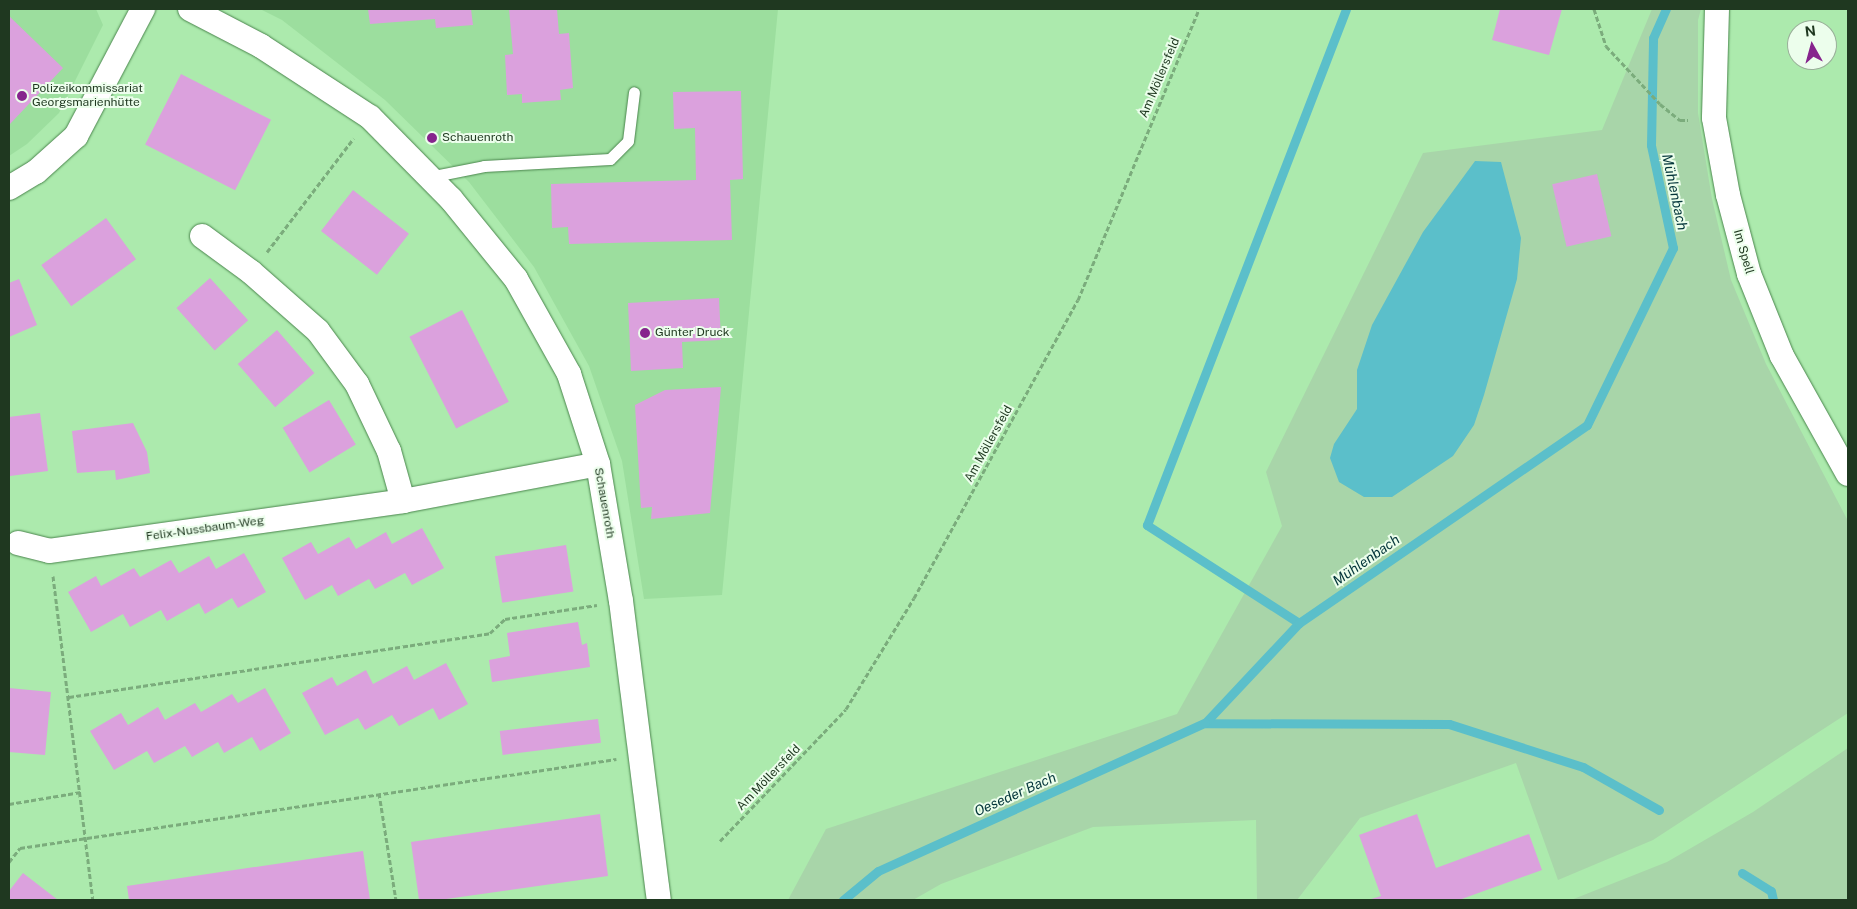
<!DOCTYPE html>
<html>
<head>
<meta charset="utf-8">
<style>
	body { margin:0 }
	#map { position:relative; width:1857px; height:909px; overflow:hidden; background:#aceaad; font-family:"Public Sans",sans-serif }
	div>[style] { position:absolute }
	.built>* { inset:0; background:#9cde9e }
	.green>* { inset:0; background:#a8d5a9 }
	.water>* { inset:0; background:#5bbfca }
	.stream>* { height:9px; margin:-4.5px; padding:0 4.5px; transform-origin:4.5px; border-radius:4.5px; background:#5bbfca }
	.building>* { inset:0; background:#dba1dd; transform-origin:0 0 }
	.path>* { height:3px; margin-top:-1.5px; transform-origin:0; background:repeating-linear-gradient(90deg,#7bac7c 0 5px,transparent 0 7.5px) }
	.roads { filter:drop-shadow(0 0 1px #4a854d) drop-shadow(0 0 1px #4a854d) }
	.service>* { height:11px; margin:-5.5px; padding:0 5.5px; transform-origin:5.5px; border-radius:5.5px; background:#fff }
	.minor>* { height:24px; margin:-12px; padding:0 12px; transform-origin:12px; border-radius:12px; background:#fff }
	.dots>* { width:14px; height:14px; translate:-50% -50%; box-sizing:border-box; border:2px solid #ecfeec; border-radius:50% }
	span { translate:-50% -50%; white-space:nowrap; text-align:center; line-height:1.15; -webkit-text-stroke:4px #ecfeec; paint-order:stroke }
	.street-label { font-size:12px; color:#1f3820 }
	.poi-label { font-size:12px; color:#1f3820 }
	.left { translate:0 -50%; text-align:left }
	.water-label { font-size:14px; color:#03353a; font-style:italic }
	.frame { position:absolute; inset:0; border:10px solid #1f3820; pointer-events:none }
	.north { position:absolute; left:1787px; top:20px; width:50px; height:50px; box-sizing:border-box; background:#ecfeec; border:1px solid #9aaf9a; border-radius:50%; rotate:353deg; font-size:14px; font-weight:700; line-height:20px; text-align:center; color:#1f3820 }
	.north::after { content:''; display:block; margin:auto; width:18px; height:22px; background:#86248d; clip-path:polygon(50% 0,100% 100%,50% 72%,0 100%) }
</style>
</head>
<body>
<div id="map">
	<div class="built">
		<div style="clip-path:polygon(9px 9px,96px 9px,103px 25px,59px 113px,27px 144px,9px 156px)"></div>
		<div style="clip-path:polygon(260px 9px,778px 9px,722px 595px,644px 599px,622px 461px,589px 366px,534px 267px,469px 182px,385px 100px,282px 20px)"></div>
	</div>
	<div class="green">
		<div style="clip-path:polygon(1652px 9px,1701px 9px,1698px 20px,1698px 113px,1712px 199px,1731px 280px,1766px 364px,1848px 521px,1848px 713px,1653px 840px,1558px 880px,1516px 763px,1360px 818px,1297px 900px,1257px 900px,1256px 820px,1093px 827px,941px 884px,913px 900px,788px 900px,826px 829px,1177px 714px,1282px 526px,1266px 472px,1423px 153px,1602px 130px)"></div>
		<div style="clip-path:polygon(1848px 748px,1848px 900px,1571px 900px,1667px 862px,1753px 812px)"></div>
	</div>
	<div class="water">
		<div style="clip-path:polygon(1475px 161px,1501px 162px,1521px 238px,1517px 279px,1484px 395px,1474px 425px,1453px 456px,1392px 497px,1364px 497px,1339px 482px,1330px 458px,1334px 444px,1357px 409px,1357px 370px,1372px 325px,1423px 232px)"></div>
	</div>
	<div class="stream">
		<div style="left:1299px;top:623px;width:181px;rotate:-147.2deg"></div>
		<div style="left:1147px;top:525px;width:553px;rotate:-68.91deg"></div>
		<div style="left:1659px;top:810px;width:87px;rotate:-150.5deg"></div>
		<div style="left:1583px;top:767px;width:141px;rotate:-162.2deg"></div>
		<div style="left:1449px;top:724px;width:244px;rotate:-179.8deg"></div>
		<div style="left:1205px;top:723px;width:137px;rotate:-46.8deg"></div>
		<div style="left:1299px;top:623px;width:349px;rotate:-34.5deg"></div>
		<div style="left:1587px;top:425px;width:197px;rotate:-64.1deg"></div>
		<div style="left:1673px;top:248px;width:105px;rotate:-102.1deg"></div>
		<div style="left:1651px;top:145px;width:107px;rotate:-88.9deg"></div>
		<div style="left:1653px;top:38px;width:32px;rotate:-66deg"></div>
		<div style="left:1742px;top:873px;width:34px;rotate:32deg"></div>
		<div style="left:1771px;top:891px;width:9px;rotate:77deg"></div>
		<div style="left:843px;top:900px;width:45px;rotate:-39.6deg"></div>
		<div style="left:878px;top:871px;width:359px;rotate:-24.4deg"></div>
	</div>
	<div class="building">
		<div style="clip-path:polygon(368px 9px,471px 9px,473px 25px,436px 28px,435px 19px,370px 24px)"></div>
		<div style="clip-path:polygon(509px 9px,557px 9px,559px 34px,569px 33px,573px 88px,560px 90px,561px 100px,522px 103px,522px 94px,507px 95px,505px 55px,513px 54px)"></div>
		<div style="clip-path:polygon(1500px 9px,1562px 9px,1549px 55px,1492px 40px)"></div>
		<div style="clip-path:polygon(9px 16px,63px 68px,9px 125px)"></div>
		<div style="left:181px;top:74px;width:101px;height:79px;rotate:27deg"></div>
		<div style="clip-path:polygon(741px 91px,743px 179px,730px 180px,732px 240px,569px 244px,568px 227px,552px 228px,551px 184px,696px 180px,695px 128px,674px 129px,673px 92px)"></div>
		<div style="left:1597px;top:174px;width:64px;height:46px;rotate:77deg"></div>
		<div style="left:353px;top:190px;width:71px;height:52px;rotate:38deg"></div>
		<div style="left:106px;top:218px;width:51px;height:80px;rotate:54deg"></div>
		<div style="left:210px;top:278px;width:57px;height:45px;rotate:48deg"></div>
		<div style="clip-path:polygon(19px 279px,37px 325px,9px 337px,9px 283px)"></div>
		<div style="clip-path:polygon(719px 298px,721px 340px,682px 342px,683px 368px,631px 371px,628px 303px)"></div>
		<div style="left:462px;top:310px;width:103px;height:59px;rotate:63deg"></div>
		<div style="left:277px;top:330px;width:57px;height:52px;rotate:49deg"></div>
		<div style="clip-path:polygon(721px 387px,710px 513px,651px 519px,652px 507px,641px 508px,635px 405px,665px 390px)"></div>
		<div style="left:329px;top:400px;width:52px;height:54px;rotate:59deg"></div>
		<div style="clip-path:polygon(40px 413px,48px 471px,10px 476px,9px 417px)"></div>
		<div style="clip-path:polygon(133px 423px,147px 452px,150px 473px,116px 480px,115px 470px,77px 473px,72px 431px)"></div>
		<div style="clip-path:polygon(422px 528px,444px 568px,412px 585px,405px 573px,375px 589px,369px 579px,338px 596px,332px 585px,305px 600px,282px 558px,311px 542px,318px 554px,349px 537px,356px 549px,386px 532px,392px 544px)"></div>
		<div style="left:566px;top:545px;width:47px;height:72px;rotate:81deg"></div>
		<div style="clip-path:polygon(244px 553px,266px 592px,238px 608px,232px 598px,205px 614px,199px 603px,167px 621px,161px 610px,130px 627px,123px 614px,91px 632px,68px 592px,96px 576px,101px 586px,134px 568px,140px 577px,171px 560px,179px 573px,209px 556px,216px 569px)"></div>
		<div style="clip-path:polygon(578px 622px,582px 645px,587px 643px,590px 667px,492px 682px,489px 660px,510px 656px,507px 633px)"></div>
		<div style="clip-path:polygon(446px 663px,468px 704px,439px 720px,433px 708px,399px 726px,392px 715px,365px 730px,358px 718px,325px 735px,302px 693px,332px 677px,337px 686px,366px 670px,373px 684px,407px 666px,414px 680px)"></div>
		<div style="clip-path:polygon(9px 688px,51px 692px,45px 755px,9px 752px)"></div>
		<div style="clip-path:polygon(265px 688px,291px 733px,260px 751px,252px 737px,224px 753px,218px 742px,192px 757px,185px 746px,154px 763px,147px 751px,114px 770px,90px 731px,121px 713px,128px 725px,158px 707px,165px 720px,195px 703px,201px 712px,232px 694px,238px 703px)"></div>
		<div style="left:598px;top:719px;width:24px;height:99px;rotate:83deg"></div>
		<div style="clip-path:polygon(600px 814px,608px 876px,439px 900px,419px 900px,411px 842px)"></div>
		<div style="clip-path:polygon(1417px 814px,1436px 868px,1529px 834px,1542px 870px,1459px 900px,1368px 900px,1381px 896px,1359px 835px)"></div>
		<div style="clip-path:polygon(363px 851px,370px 900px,129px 900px,127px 886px)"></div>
		<div style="clip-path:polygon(23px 873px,58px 900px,9px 900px,9px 891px)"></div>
	</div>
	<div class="path">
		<div style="left:1594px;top:9px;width:39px;rotate:72deg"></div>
		<div style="left:1606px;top:46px;width:79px;rotate:47deg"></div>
		<div style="left:1660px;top:104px;width:26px;rotate:39deg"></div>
		<div style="left:1680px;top:120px;width:8px"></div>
		<div style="left:267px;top:252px;width:143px;rotate:-52.7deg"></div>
		<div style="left:53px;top:576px;width:326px;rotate:83deg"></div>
		<div style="left:69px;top:697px;width:426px;rotate:-8.6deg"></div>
		<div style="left:490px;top:633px;width:21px;rotate:-43deg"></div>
		<div style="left:505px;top:619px;width:93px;rotate:-8.7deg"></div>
		<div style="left:379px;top:793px;width:108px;rotate:81deg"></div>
		<div style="left:9px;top:804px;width:73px;rotate:-9.5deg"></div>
		<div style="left:720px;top:841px;width:182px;rotate:-46.3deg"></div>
		<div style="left:846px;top:709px;width:130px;rotate:-58.5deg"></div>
		<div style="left:914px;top:598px;width:340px;rotate:-61.2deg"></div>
		<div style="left:1078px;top:300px;width:315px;rotate:-67.4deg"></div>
		<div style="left:9px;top:862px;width:18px;rotate:-52deg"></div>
		<div style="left:20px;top:848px;width:603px;rotate:-8.49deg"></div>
	</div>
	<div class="roads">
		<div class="service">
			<div style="left:429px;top:177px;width:56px;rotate:-11.3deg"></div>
			<div style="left:484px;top:166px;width:126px;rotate:-3.2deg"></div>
			<div style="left:610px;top:159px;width:25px;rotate:-45deg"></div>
			<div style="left:628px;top:141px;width:49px;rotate:-83deg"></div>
		</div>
		<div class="minor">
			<div style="left:190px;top:9px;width:80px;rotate:27.5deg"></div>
			<div style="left:261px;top:46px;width:130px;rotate:33.1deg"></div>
			<div style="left:370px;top:117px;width:115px;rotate:45.4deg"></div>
			<div style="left:451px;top:199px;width:103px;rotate:50.9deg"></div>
			<div style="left:516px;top:279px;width:109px;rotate:60.8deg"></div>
			<div style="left:569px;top:374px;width:95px;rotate:72.1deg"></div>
			<div style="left:598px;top:464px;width:139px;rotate:80.5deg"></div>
			<div style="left:621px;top:601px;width:301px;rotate:82.8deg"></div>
			<div style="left:1717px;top:9px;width:109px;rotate:91.6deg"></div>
			<div style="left:1714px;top:118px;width:78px;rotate:79.7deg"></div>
			<div style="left:1728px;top:195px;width:82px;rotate:75.1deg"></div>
			<div style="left:1749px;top:274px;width:88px;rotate:68.1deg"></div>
			<div style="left:1782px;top:356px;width:135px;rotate:60.8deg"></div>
			<div style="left:9px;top:188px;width:31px;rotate:-31deg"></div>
			<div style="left:36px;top:172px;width:54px;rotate:-42deg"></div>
			<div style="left:76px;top:136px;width:144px;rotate:-62.2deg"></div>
			<div style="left:202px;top:236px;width:61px;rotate:36.3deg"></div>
			<div style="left:251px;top:272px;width:89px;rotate:41.4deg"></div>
			<div style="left:318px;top:331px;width:66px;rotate:53.7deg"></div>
			<div style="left:357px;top:384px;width:74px;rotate:64.5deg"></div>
			<div style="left:389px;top:451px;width:52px;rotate:74.4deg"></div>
			<div style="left:18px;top:543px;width:32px;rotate:14deg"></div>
			<div style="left:49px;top:551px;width:358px;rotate:-8deg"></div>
			<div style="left:403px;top:501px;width:198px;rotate:-10.7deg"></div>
		</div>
	</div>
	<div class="dots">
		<div style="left:22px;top:96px;background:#86248d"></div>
		<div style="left:432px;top:138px;background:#86248d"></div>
		<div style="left:645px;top:333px;background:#86248d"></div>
	</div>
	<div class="street-label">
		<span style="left:1160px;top:78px;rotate:-67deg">Am Möllersfeld</span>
		<span style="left:1743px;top:252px;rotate:74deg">Im Spell</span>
		<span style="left:989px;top:444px;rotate:-61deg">Am Möllersfeld</span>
		<span style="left:604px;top:503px;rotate:80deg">Schauenroth</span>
		<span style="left:205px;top:529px;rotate:-8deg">Felix-Nussbaum-Weg</span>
		<span style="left:769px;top:778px;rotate:-46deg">Am Möllersfeld</span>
	</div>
	<div class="poi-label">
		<span class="left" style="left:32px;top:96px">Polizeikommissariat<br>Georgsmarienhütte</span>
		<span class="left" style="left:442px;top:138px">Schauenroth</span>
		<span class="left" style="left:655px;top:333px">Günter Druck</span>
	</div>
	<div class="water-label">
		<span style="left:1675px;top:192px;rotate:78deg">Mühlenbach</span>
		<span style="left:1366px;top:560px;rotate:-35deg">Mühlenbach</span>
		<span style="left:1015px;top:794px;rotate:-24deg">Oeseder Bach</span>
	</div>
	<div class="frame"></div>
	<div class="north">N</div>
</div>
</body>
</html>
